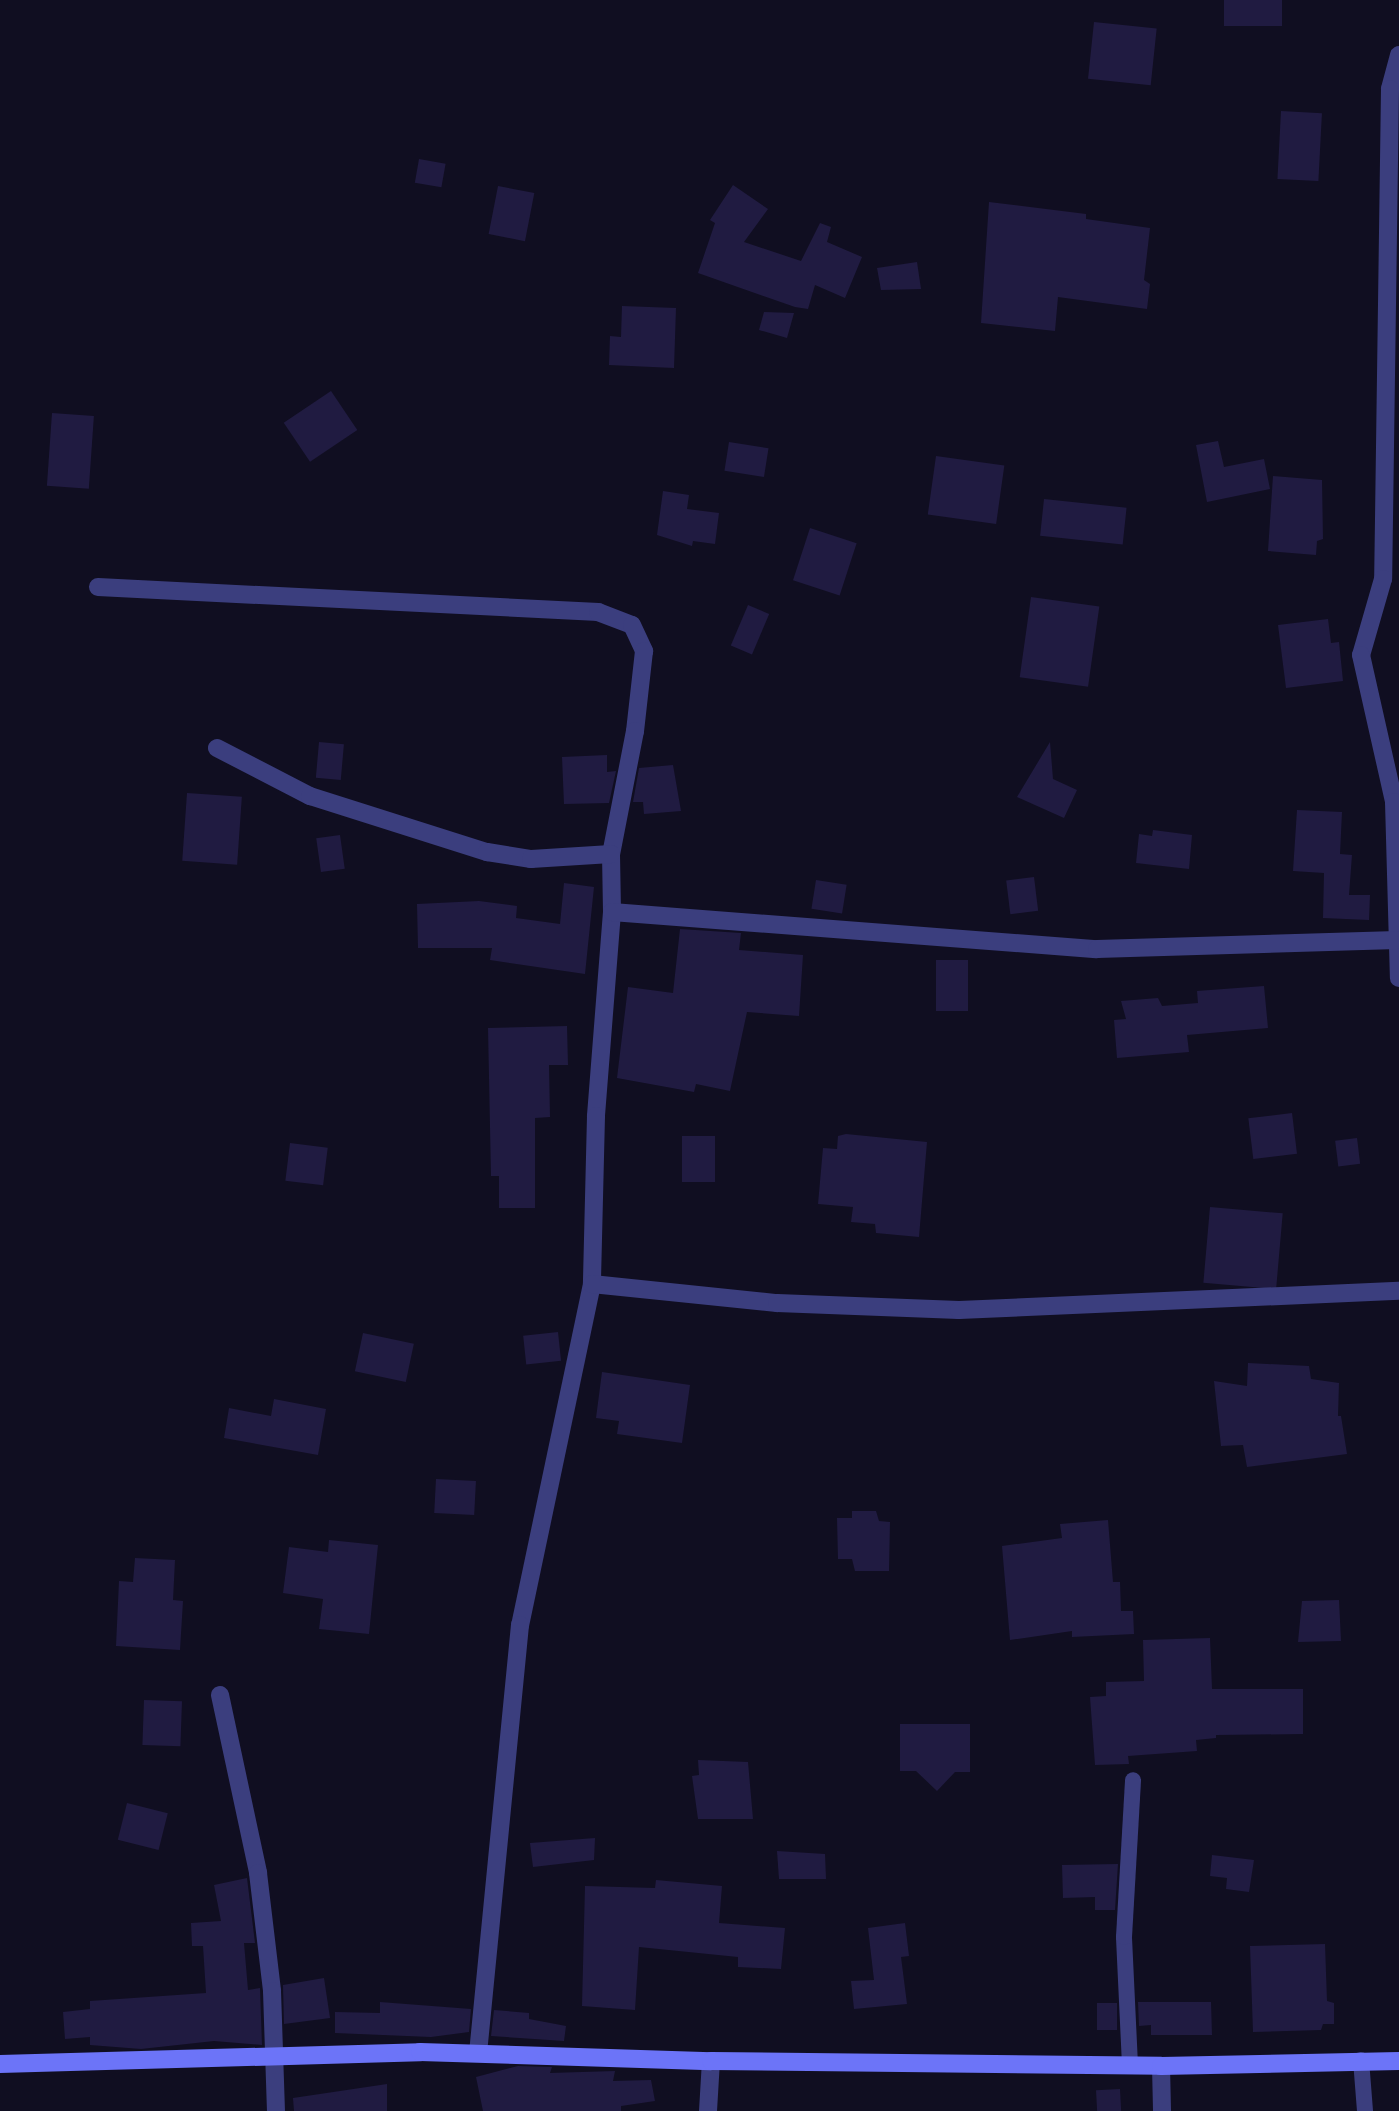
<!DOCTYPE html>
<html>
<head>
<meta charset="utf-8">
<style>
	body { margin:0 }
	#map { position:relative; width:1399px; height:2111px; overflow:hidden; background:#100e21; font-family:"Space Grotesk",sans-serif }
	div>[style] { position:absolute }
	.building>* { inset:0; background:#201b41; transform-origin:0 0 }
	.lane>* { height:16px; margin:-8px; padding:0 8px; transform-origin:8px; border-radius:8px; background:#3b3e7e }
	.street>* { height:18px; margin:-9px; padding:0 9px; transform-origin:9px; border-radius:9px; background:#3b3e7e }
	.secondary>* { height:18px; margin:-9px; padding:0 9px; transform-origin:9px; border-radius:9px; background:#6c74f8 }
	span { translate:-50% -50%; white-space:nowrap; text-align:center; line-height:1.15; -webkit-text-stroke:5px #100e21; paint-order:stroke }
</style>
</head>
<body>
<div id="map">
	<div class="building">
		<div style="left:1224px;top:0;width:58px;height:26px"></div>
		<div style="left:1094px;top:22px;width:63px;height:57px;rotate:6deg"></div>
		<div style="left:1281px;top:111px;width:41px;height:68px;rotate:3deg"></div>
		<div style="left:419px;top:159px;width:27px;height:24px;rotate:10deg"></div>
		<div style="clip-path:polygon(733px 185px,768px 209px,744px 242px,801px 261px,820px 223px,831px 227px,827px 242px,862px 257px,845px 298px,815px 285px,808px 309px,795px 307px,698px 273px,715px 223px,710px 220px)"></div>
		<div style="left:498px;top:186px;width:37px;height:49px;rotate:11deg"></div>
		<div style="clip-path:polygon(989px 202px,1086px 214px,1086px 219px,1150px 228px,1144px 280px,1150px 284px,1147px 309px,1058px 297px,1055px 331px,981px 323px)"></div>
		<div style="clip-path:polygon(917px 262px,921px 289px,881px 290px,877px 268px)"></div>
		<div style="clip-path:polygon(622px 306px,676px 308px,674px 368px,609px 365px,610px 336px,621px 337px)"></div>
		<div style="clip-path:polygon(764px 312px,794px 313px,787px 338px,759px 330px)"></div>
		<div style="left:331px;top:391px;width:47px;height:57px;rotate:56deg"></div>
		<div style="left:52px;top:413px;width:42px;height:73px;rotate:4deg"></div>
		<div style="clip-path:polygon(1218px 441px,1224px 467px,1264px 459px,1270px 489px,1207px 502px,1196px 445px)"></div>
		<div style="left:729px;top:442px;width:40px;height:29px;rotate:9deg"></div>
		<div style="left:936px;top:456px;width:69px;height:59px;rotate:8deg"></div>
		<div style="clip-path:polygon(1273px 476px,1322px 480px,1323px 539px,1317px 541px,1316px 555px,1268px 551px)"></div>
		<div style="clip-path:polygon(663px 491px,689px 495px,687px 509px,719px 513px,715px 544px,693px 541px,692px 546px,657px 535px)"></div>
		<div style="left:1044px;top:499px;width:83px;height:37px;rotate:6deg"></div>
		<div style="left:810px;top:528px;width:49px;height:55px;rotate:18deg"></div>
		<div style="left:1031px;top:597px;width:69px;height:81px;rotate:8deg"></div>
		<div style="left:748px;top:605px;width:23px;height:44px;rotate:23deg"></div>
		<div style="clip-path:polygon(1328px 619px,1331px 643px,1339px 642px,1343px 681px,1286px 688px,1278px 625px)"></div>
		<div style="left:319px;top:742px;width:25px;height:36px;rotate:5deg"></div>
		<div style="clip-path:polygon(1050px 742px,1053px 779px,1077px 790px,1064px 818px,1017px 797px)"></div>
		<div style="clip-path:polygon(607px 755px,607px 772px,616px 771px,609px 803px,564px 804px,562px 757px)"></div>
		<div style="clip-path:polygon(673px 765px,681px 811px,644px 814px,643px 802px,633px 802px,639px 768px)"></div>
		<div style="left:187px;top:793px;width:55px;height:68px;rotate:4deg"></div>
		<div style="clip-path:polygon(1297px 810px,1342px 812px,1340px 854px,1352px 855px,1349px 895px,1370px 895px,1369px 920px,1323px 918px,1324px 873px,1293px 871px)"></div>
		<div style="clip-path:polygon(1153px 830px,1192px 835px,1189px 869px,1136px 863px,1139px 834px,1152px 836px)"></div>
		<div style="left:340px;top:835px;width:34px;height:24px;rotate:82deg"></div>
		<div style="left:1034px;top:877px;width:34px;height:28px;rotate:83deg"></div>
		<div style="left:816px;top:880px;width:31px;height:29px;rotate:9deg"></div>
		<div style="clip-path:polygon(564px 883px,594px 887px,585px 974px,490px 960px,492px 948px,418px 948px,417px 904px,479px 901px,517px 906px,516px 918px,560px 924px)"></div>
		<div style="clip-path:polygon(680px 929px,741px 933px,739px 950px,803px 955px,799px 1016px,747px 1012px,730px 1091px,696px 1084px,694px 1092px,617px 1078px,628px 987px,673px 993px)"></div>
		<div style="left:936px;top:960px;width:32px;height:51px"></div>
		<div style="clip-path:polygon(1264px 986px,1268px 1028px,1187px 1035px,1189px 1052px,1117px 1058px,1114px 1020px,1126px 1019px,1121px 1001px,1158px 998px,1162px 1006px,1198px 1003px,1197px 991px)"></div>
		<div style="clip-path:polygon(567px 1026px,568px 1065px,549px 1065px,550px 1117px,535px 1118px,535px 1208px,499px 1208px,499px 1176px,491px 1176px,488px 1028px)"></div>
		<div style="left:1292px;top:1113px;width:41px;height:44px;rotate:83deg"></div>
		<div style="clip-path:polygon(846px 1134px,927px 1142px,919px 1237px,876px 1233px,875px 1224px,851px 1222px,853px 1207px,818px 1204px,823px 1148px,837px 1149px,838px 1136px)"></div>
		<div style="left:682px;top:1136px;width:33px;height:46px"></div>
		<div style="left:1357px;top:1138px;width:26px;height:22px;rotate:83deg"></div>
		<div style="left:290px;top:1143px;width:38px;height:38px;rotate:7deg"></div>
		<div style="left:1210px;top:1207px;width:73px;height:76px;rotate:5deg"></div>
		<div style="left:558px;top:1332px;width:29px;height:35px;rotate:84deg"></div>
		<div style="left:363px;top:1333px;width:52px;height:39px;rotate:12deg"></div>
		<div style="clip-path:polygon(1248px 1363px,1309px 1366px,1311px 1379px,1339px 1383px,1338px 1416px,1341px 1416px,1347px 1454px,1247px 1467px,1243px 1445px,1221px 1446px,1214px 1381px,1247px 1386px)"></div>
		<div style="clip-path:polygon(602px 1372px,690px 1385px,682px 1443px,617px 1434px,619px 1421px,596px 1418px)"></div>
		<div style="clip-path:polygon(274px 1399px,326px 1409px,318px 1455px,224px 1438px,229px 1408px,271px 1416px)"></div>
		<div style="left:436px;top:1479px;width:40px;height:34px;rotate:3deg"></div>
		<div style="clip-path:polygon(852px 1511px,876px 1511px,879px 1521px,890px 1522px,889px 1571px,855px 1571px,852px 1559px,838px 1559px,837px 1518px,852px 1518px)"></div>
		<div style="clip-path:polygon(1108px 1520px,1113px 1582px,1120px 1582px,1121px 1611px,1133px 1611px,1134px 1634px,1072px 1637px,1072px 1631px,1010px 1640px,1002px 1546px,1062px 1538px,1060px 1524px)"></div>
		<div style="clip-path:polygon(329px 1540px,378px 1545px,369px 1634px,319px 1629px,323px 1599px,283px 1593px,289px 1547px,328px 1552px)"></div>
		<div style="clip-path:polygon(135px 1558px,175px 1560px,173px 1600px,183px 1601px,180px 1650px,116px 1646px,119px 1581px,133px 1582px)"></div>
		<div style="clip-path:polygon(1339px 1600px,1341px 1641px,1298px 1642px,1302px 1601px)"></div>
		<div style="clip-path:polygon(1210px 1638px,1212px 1689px,1303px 1689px,1303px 1734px,1216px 1735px,1216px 1738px,1196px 1740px,1197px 1751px,1128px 1756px,1129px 1764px,1095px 1765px,1090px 1697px,1106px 1696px,1106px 1682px,1144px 1681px,1143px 1640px)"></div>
		<div style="left:144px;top:1700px;width:38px;height:45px;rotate:2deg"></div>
		<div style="clip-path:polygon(900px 1724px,970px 1724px,970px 1772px,955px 1772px,937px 1791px,916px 1771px,900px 1771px)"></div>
		<div style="clip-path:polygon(698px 1760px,748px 1762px,753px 1819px,698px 1819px,692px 1776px,699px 1775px)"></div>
		<div style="left:127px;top:1803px;width:42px;height:38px;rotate:14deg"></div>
		<div style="clip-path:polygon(595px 1838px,594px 1860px,533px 1867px,530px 1843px)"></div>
		<div style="clip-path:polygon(777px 1851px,825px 1854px,826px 1879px,779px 1879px)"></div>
		<div style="clip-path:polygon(1212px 1855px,1254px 1860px,1249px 1892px,1226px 1889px,1227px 1878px,1210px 1876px)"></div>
		<div style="clip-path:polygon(1118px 1864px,1115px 1910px,1095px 1910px,1095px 1897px,1063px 1898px,1062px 1865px)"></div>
		<div style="clip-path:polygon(247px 1878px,255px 1943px,244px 1943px,248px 1990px,260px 1988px,262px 2045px,214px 2041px,141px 2049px,90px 2045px,90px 2037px,65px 2039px,63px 2012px,90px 2009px,90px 2001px,206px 1993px,203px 1946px,192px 1946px,191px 1923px,221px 1921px,214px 1885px)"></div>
		<div style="clip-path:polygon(656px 1880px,722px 1886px,719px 1923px,785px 1928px,781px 1969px,738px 1967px,738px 1957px,639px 1947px,635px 2010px,582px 2006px,585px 1886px,655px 1888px)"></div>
		<div style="clip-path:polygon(905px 1923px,909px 1956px,901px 1957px,907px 2004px,854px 2009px,851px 1981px,874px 1980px,868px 1928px)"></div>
		<div style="clip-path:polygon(1325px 1944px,1327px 2001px,1334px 2003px,1334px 2024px,1323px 2024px,1321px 2030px,1253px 2032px,1250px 1946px)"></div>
		<div style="clip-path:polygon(324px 1978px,330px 2018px,284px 2024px,283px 1985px)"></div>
		<div style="clip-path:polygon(380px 2002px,471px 2009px,469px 2032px,431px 2037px,335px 2033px,335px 2012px,380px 2013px)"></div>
		<div style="clip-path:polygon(1138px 2002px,1211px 2002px,1212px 2035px,1151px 2035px,1151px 2025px,1139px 2026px)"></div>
		<div style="left:1097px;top:2003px;width:20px;height:27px"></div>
		<div style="clip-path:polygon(494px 2010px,529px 2013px,529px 2019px,566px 2026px,564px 2041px,491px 2036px)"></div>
		<div style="clip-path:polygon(518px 2066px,552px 2067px,550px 2073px,615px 2071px,613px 2081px,651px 2080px,655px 2101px,621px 2106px,621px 2111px,483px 2111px,476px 2077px)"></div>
		<div style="clip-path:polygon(387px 2084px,387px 2111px,294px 2111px,293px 2098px)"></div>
		<div style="left:1120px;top:2089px;width:22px;height:24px;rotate:87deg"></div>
	</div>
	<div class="lane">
		<div style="left:1361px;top:2060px;width:51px;rotate:85.5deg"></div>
		<div style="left:1130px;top:2065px;width:128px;rotate:-92.7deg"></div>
		<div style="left:1124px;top:1937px;width:157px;rotate:-86.7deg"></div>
	</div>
	<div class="street">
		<div style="left:1399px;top:55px;width:35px;rotate:105deg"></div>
		<div style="left:1390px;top:89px;width:490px;rotate:90.8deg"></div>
		<div style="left:1383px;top:579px;width:79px;rotate:106.1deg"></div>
		<div style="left:1361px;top:655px;width:151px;rotate:77.3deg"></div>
		<div style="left:1394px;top:802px;width:176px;rotate:88.4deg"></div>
		<div style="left:98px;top:587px;width:501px;rotate:2.86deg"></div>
		<div style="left:598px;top:612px;width:36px;rotate:21deg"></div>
		<div style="left:632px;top:625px;width:29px;rotate:65deg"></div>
		<div style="left:644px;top:651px;width:81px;rotate:96.4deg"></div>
		<div style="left:635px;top:731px;width:125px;rotate:101deg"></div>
		<div style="left:611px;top:854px;width:58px;rotate:89deg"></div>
		<div style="left:612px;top:912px;width:205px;rotate:94.5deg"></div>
		<div style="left:596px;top:1116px;width:168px;rotate:91.4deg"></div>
		<div style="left:592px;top:1284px;width:349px;rotate:101.9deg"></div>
		<div style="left:520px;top:1625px;width:430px;rotate:95.6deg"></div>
		<div style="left:217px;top:748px;width:105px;rotate:27.3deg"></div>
		<div style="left:310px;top:796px;width:186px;rotate:17.6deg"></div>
		<div style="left:487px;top:852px;width:45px;rotate:9deg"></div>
		<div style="left:531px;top:859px;width:80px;rotate:-3.6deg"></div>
		<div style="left:612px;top:912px;width:486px;rotate:4.4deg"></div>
		<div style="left:1097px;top:949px;width:300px;rotate:-1.7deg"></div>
		<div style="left:592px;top:1284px;width:186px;rotate:5.9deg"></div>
		<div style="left:777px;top:1303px;width:182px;rotate:2.2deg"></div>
		<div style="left:959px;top:1310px;width:440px;rotate:-2.5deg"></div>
		<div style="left:220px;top:1695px;width:182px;rotate:77.9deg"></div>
		<div style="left:258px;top:1873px;width:119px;rotate:83.2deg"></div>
		<div style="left:272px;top:1991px;width:120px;rotate:88.1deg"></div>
		<div style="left:1161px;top:2066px;width:45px;rotate:88.7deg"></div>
		<div style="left:708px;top:2111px;width:50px;rotate:-86.6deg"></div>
	</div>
	<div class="secondary">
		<div style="left:0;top:2064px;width:420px;rotate:-1.6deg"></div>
		<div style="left:420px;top:2052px;width:291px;rotate:1.8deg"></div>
		<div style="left:711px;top:2061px;width:450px;rotate:0.6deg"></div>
		<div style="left:1161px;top:2066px;width:238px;rotate:-1.2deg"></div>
	</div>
</div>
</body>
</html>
